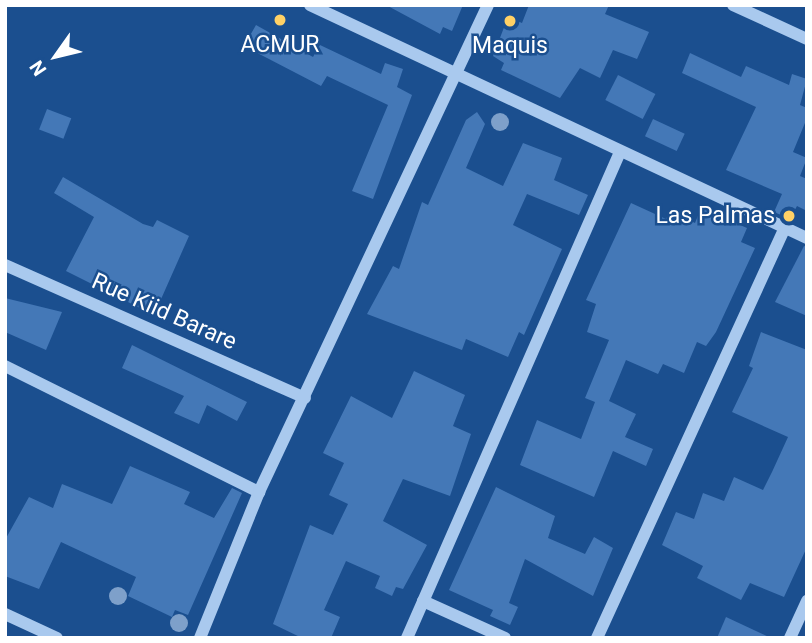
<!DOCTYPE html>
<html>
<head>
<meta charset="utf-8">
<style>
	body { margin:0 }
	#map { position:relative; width:812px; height:643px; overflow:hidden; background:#1b4f8f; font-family:Roboto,sans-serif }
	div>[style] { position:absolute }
	.building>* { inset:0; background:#4478b7; transform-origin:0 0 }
	.minor>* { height:12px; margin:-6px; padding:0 6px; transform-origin:6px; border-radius:6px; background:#a9c9ee }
	.trees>* { width:18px; height:18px; margin:-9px; border-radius:50%; background:#7ea0ca }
	.dots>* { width:19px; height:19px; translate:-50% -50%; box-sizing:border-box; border:4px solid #1b4f8f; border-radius:50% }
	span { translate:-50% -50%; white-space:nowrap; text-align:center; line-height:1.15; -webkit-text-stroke:5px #1b4f8f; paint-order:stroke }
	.poi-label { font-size:23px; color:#fff }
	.right { translate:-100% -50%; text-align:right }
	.street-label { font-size:23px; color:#fff }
	.frame { position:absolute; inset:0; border:7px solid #fff; pointer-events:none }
	.north { position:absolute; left:21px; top:21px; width:70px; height:70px; -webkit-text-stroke:5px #1b4f8f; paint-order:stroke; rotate:236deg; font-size:19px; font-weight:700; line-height:28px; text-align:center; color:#fff }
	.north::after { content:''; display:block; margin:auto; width:24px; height:32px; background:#fff; clip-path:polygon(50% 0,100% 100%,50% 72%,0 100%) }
</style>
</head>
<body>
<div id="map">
	<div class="building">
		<div style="clip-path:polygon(386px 5px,463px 5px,452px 31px,443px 27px,440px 34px)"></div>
		<div style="clip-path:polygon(529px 5px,609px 5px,605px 14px,649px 32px,637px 59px,613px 50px,600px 78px,580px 68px,560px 98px,501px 70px,504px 63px,493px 56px,508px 17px,522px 23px)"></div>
		<div style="clip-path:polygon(256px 25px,313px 57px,320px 45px,381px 74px,385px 63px,403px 69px,397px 87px,412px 95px,373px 199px,352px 191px,388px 105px,327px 76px,321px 86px,244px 46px)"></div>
		<div style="clip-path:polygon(690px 53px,741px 77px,746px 66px,789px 85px,792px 74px,807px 79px,800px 105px,807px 108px,807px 118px,793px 152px,807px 158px,800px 176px,807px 179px,807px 211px,797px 206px,790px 219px,774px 212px,782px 194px,726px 170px,756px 107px,682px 73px)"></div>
		<div style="left:618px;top:75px;width:42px;height:28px;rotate:27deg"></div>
		<div style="left:47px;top:109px;width:26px;height:22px;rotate:21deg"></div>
		<div style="clip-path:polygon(477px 112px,485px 124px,466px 168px,503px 186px,523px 143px,562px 158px,554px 180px,588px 195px,579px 215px,527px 194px,513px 225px,562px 249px,524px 335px,519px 332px,508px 357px,466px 339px,462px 350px,367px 314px,393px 266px,399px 269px,422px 202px,428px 205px,466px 120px)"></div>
		<div style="left:653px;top:119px;width:35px;height:19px;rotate:25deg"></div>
		<div style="clip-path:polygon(63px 177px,143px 224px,153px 227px,157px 220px,189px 236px,154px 315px,66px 271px,94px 217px,54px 193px)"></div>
		<div style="clip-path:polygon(631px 203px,666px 219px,670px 211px,695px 223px,701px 208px,747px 228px,741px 242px,755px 248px,716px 332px,706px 346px,697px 342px,684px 373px,663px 364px,658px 374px,626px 360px,609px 401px,636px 414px,625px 437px,653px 449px,646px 466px,613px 451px,594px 497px,520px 465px,537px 420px,581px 439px,595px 402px,585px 398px,609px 340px,587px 332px,596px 304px,586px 300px)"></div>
		<div style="clip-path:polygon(804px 246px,807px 247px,807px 316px,775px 302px)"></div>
		<div style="clip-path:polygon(5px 298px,62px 312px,46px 350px,5px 332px)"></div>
		<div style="clip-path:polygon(761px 332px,807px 350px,807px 547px,784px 597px,750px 583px,741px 600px,697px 578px,703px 566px,662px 545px,676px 512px,694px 519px,703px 493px,724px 501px,734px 477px,763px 490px,772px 472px,788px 437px,732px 412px,753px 368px,749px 366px)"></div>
		<div style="clip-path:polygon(132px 345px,247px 402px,237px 421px,207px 405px,199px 424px,174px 413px,184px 396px,122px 368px)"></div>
		<div style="clip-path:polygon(414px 371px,465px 395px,453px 426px,471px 434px,450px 496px,403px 479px,383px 521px,427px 545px,403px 589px,396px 587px,392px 596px,375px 588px,380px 576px,346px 561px,324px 610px,340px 617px,331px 638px,302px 638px,273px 624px,310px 525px,333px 535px,348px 504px,329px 495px,344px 463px,323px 453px,351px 396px,392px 418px)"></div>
		<div style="clip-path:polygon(130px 466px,190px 492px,184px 504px,214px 518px,232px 488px,242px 493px,188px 615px,175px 610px,172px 617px,128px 596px,136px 577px,61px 542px,39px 589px,5px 576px,5px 540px,29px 497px,53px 508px,62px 484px,112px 504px)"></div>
		<div style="clip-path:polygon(496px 487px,555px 516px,548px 538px,585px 554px,594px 537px,613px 548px,593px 596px,525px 559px,509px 603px,518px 607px,510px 625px,490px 616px,493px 610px,449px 590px)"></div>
		<div style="clip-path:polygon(726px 617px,771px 638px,717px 638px)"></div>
	</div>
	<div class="minor">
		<div style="left:310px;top:5px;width:549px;rotate:25.12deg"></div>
		<div style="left:733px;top:5px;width:81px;rotate:24.7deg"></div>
		<div style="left:5px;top:265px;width:328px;rotate:23.9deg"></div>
		<div style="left:5px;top:366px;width:284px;rotate:26.4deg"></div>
		<div style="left:423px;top:601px;width:90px;rotate:24.3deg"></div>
		<div style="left:5px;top:614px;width:57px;rotate:24.8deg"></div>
		<div style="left:200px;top:638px;width:157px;rotate:-68deg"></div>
		<div style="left:259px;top:492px;width:538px;rotate:-64.82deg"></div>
		<div style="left:407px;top:638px;width:531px;rotate:-66.33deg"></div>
		<div style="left:597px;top:638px;width:451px;rotate:-65.4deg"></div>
		<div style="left:790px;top:638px;width:41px;rotate:-65.3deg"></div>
	</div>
	<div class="trees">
		<div style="left:500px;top:122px"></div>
		<div style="left:118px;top:596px"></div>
		<div style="left:179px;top:623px"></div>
	</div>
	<div class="dots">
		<div style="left:280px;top:20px;background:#ffd166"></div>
		<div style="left:510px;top:21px;background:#ffd166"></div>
		<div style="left:789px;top:216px;background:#ffd166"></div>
	</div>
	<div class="poi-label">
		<span style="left:280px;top:45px">ACMUR</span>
		<span style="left:510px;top:46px">Maquis</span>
		<span class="right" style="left:775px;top:216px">Las Palmas</span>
	</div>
	<div class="street-label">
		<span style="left:164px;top:312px;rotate:24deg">Rue Kiid Barare</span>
	</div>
	<div class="frame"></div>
	<div class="north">N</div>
</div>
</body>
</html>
